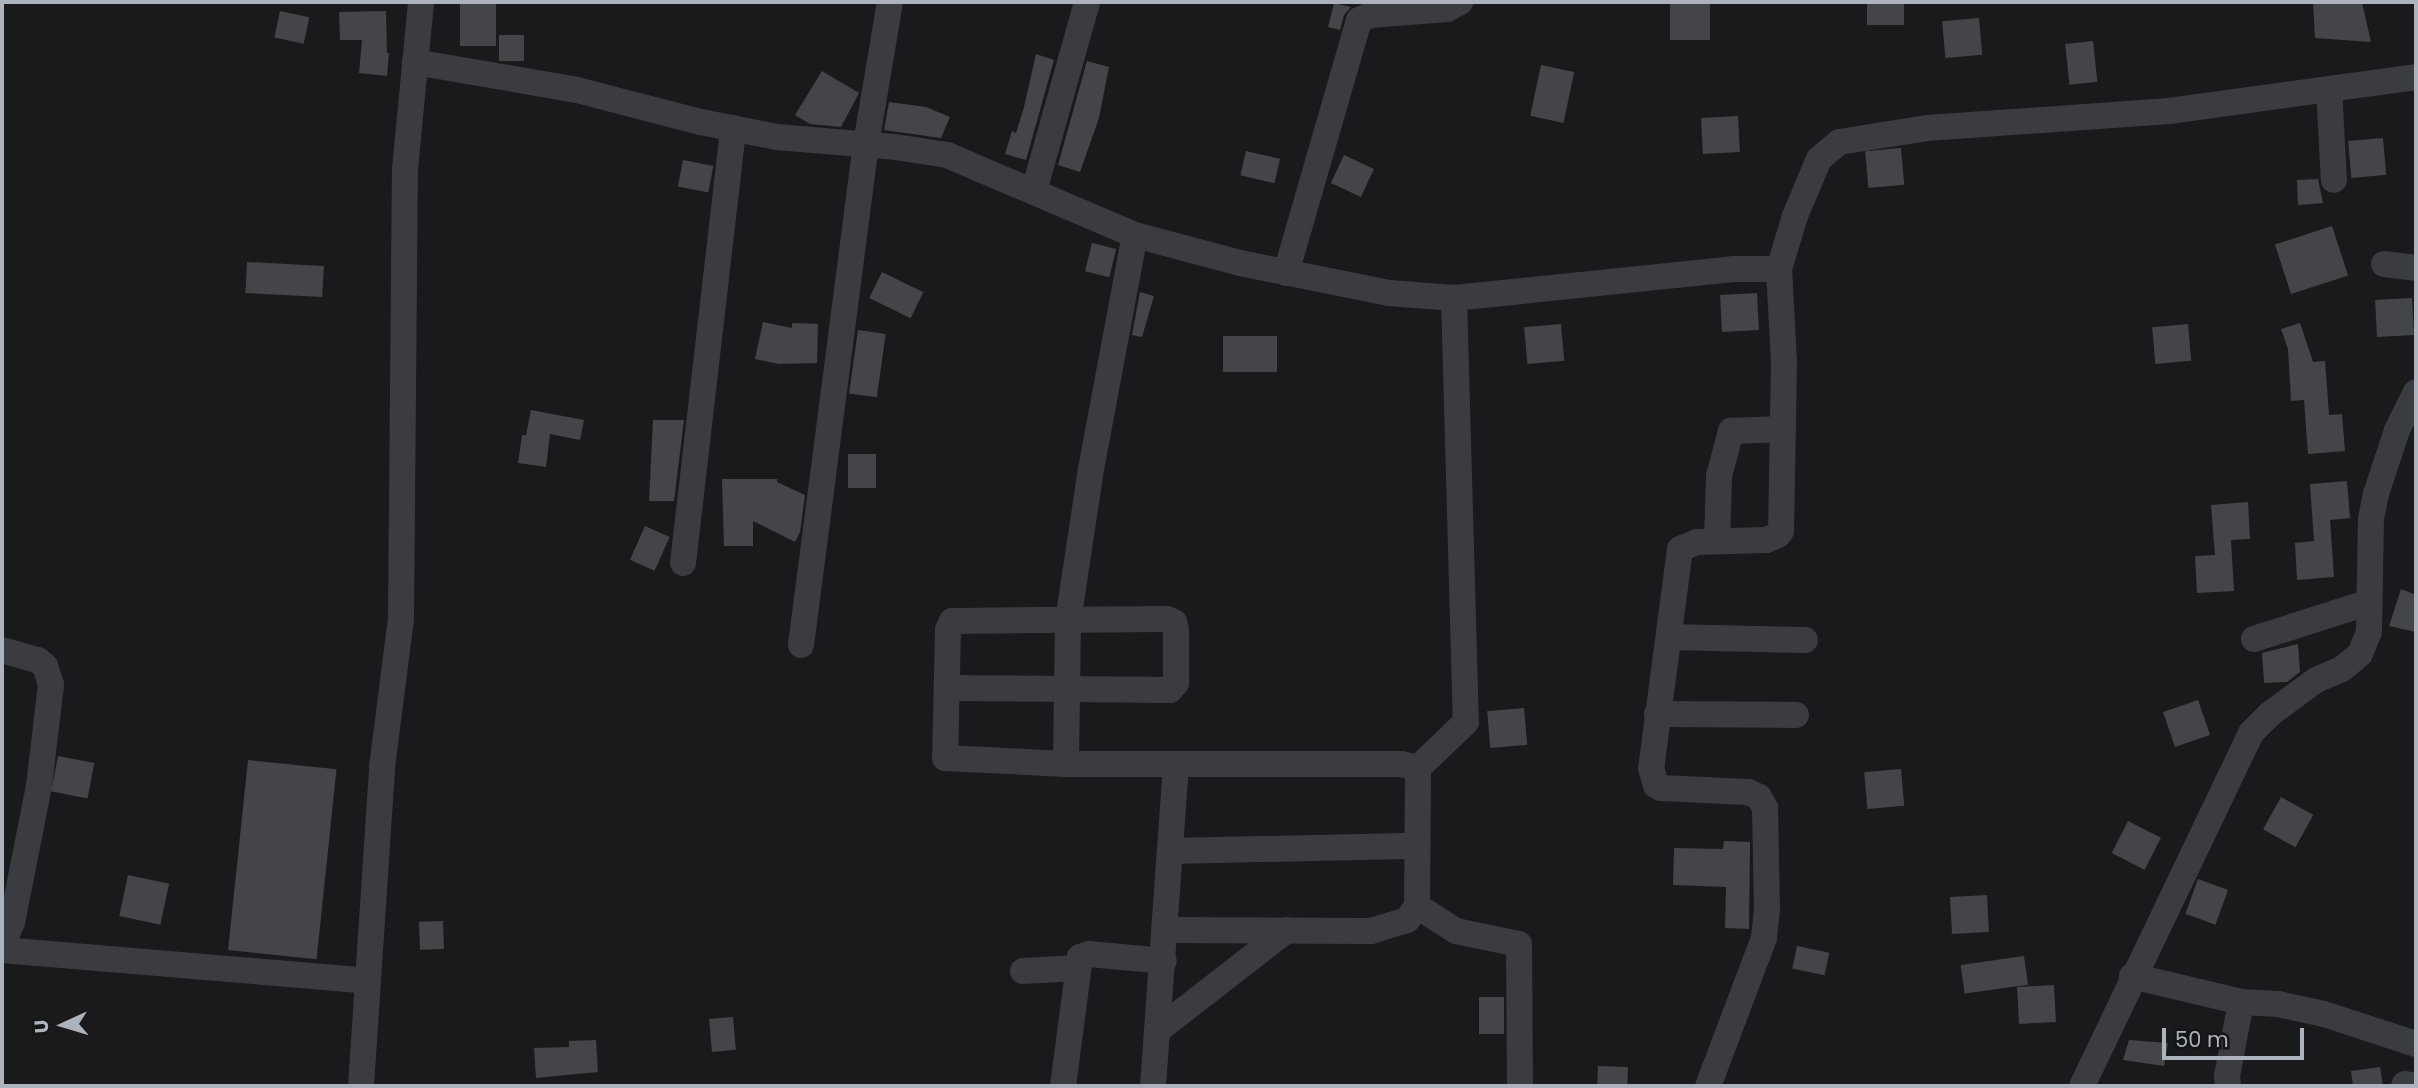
<!DOCTYPE html>
<html>
<head>
<meta charset="utf-8">
<style>
	body { margin:0 }
	#map { position:relative; width:2418px; height:1088px; overflow:hidden; background:#1a1a1c; font-family:Poppins,sans-serif }
	div>[style] { position:absolute }
	.building>* { inset:0; background:#444549; transform-origin:0 0 }
	.minor>* { height:26px; margin:-13px; padding:0 13px; transform-origin:13px; border-radius:13px; background:#3a3c41 }
	span { translate:-50% -50%; white-space:nowrap; text-align:center; line-height:1.15; -webkit-text-stroke:7px #151517; paint-order:stroke }
	.frame { position:absolute; inset:0; border:4px solid #acb3bc; pointer-events:none }
	.north { position:absolute; left:28px; top:990px; width:70px; height:70px; -webkit-text-stroke:5px #151517; paint-order:stroke; rotate:266deg; font-size:19px; font-weight:700; line-height:28px; text-align:center; color:#acb3bc }
	.north::after { content:''; display:block; margin:auto; width:24px; height:32px; background:#acb3bc; clip-path:polygon(50% 0,100% 100%,50% 72%,0 100%) }
	.scale { position:absolute; left:2162px; top:1028px; width:142px; height:32px; box-sizing:border-box; border:4px solid #acb3bc; border-top:0; padding-left:9px; font-size:21px; line-height:24px; white-space:nowrap; color:#acb3bc; -webkit-text-stroke:5px #151517; paint-order:stroke }
</style>
</head>
<body>
<div id="map">
	<div class="building">
		<div style="left:460px;top:2px;width:36px;height:44px"></div>
		<div style="left:1867px;top:2px;width:37px;height:23px"></div>
		<div style="clip-path:polygon(2313px 2px,2362px 2px,2371px 42px,2315px 38px)"></div>
		<div style="clip-path:polygon(1334px 3px,1351px 7px,1344px 15px,1340px 30px,1328px 27px)"></div>
		<div style="left:1670px;top:4px;width:40px;height:36px"></div>
		<div style="left:280px;top:11px;width:30px;height:27px;rotate:12deg"></div>
		<div style="clip-path:polygon(386px 11px,387px 53px,389px 53px,387px 76px,359px 73px,362px 40px,340px 40px,339px 12px)"></div>
		<div style="left:1979px;top:18px;width:37px;height:37px;rotate:85deg"></div>
		<div style="left:499px;top:35px;width:25px;height:26px"></div>
		<div style="left:2093px;top:41px;width:41px;height:28px;rotate:84deg"></div>
		<div style="clip-path:polygon(1036px 54px,1054px 60px,1026px 160px,1005px 154px,1012px 131px,1016px 133px,1024px 107px)"></div>
		<div style="clip-path:polygon(1087px 61px,1109px 67px,1099px 118px,1080px 172px,1058px 165px)"></div>
		<div style="left:1541px;top:65px;width:34px;height:52px;rotate:12deg"></div>
		<div style="clip-path:polygon(822px 71px,859px 93px,841px 127px,810px 124px,795px 115px)"></div>
		<div style="clip-path:polygon(889px 102px,926px 107px,950px 117px,941px 138px,884px 130px)"></div>
		<div style="left:1738px;top:116px;width:36px;height:37px;rotate:87deg"></div>
		<div style="left:2383px;top:138px;width:37px;height:35px;rotate:85deg"></div>
		<div style="left:1901px;top:148px;width:37px;height:36px;rotate:85deg"></div>
		<div style="left:1246px;top:151px;width:35px;height:25px;rotate:13deg"></div>
		<div style="left:1344px;top:155px;width:33px;height:31px;rotate:25deg"></div>
		<div style="left:683px;top:160px;width:31px;height:27px;rotate:11deg"></div>
		<div style="clip-path:polygon(2318px 179px,2323px 203px,2298px 205px,2297px 180px)"></div>
		<div style="left:2332px;top:226px;width:52px;height:60px;rotate:72deg"></div>
		<div style="left:1092px;top:243px;width:25px;height:29px;rotate:14deg"></div>
		<div style="left:247px;top:262px;width:77px;height:31px;rotate:3deg"></div>
		<div style="left:882px;top:272px;width:46px;height:29px;rotate:26deg"></div>
		<div style="clip-path:polygon(1140px 292px,1154px 296px,1142px 337px,1132px 335px)"></div>
		<div style="left:1757px;top:293px;width:37px;height:37px;rotate:87deg"></div>
		<div style="left:2412px;top:298px;width:37px;height:37px;rotate:87deg"></div>
		<div style="clip-path:polygon(763px 322px,792px 328px,792px 323px,818px 324px,817px 363px,779px 364px,755px 359px)"></div>
		<div style="clip-path:polygon(2300px 323px,2313px 362px,2325px 361px,2329px 415px,2342px 414px,2345px 451px,2308px 454px,2304px 400px,2291px 401px,2288px 349px,2281px 329px)"></div>
		<div style="left:1561px;top:324px;width:37px;height:37px;rotate:85deg"></div>
		<div style="left:2188px;top:324px;width:37px;height:36px;rotate:85deg"></div>
		<div style="left:858px;top:330px;width:28px;height:64px;rotate:8deg"></div>
		<div style="left:1223px;top:336px;width:54px;height:36px"></div>
		<div style="clip-path:polygon(531px 410px,584px 420px,580px 440px,550px 434px,546px 467px,518px 463px,522px 435px,526px 435px)"></div>
		<div style="clip-path:polygon(653px 420px,684px 420px,674px 501px,649px 501px)"></div>
		<div style="left:848px;top:454px;width:28px;height:34px"></div>
		<div style="clip-path:polygon(722px 479px,777px 479px,777px 482px,805px 495px,800px 532px,795px 542px,753px 521px,753px 546px,724px 546px)"></div>
		<div style="clip-path:polygon(2347px 481px,2350px 518px,2330px 520px,2334px 577px,2297px 580px,2295px 543px,2314px 541px,2310px 484px)"></div>
		<div style="clip-path:polygon(2248px 502px,2250px 539px,2231px 540px,2234px 591px,2197px 593px,2195px 556px,2215px 555px,2211px 505px)"></div>
		<div style="left:645px;top:526px;width:27px;height:37px;rotate:24deg"></div>
		<div style="clip-path:polygon(2401px 589px,2416px 595px,2416px 632px,2389px 626px)"></div>
		<div style="clip-path:polygon(2298px 644px,2300px 672px,2287px 682px,2264px 683px,2262px 653px)"></div>
		<div style="left:2198px;top:700px;width:37px;height:37px;rotate:71deg"></div>
		<div style="left:1524px;top:708px;width:37px;height:37px;rotate:85deg"></div>
		<div style="left:58px;top:756px;width:37px;height:36px;rotate:11deg"></div>
		<div style="left:248px;top:760px;width:89px;height:191px;rotate:6deg"></div>
		<div style="left:1901px;top:769px;width:37px;height:37px;rotate:85deg"></div>
		<div style="left:2281px;top:797px;width:37px;height:37px;rotate:29deg"></div>
		<div style="left:2128px;top:821px;width:37px;height:36px;rotate:27deg"></div>
		<div style="clip-path:polygon(1724px 841px,1750px 842px,1749px 929px,1725px 928px,1726px 887px,1673px 885px,1674px 848px,1723px 849px)"></div>
		<div style="left:128px;top:875px;width:42px;height:42px;rotate:12deg"></div>
		<div style="left:2198px;top:879px;width:32px;height:37px;rotate:20deg"></div>
		<div style="left:1987px;top:895px;width:37px;height:37px;rotate:87deg"></div>
		<div style="left:443px;top:921px;width:28px;height:24px;rotate:88deg"></div>
		<div style="left:1797px;top:946px;width:33px;height:23px;rotate:12deg"></div>
		<div style="left:2024px;top:956px;width:29px;height:64px;rotate:82deg"></div>
		<div style="left:2054px;top:985px;width:37px;height:37px;rotate:87deg"></div>
		<div style="left:1479px;top:997px;width:25px;height:37px"></div>
		<div style="left:733px;top:1017px;width:33px;height:24px;rotate:85deg"></div>
		<div style="clip-path:polygon(596px 1040px,598px 1072px,536px 1078px,534px 1048px,569px 1047px,569px 1041px)"></div>
		<div style="clip-path:polygon(2129px 1040px,2168px 1043px,2164px 1066px,2123px 1060px)"></div>
		<div style="left:1598px;top:1066px;width:30px;height:20px;rotate:2deg"></div>
		<div style="clip-path:polygon(2380px 1067px,2383px 1086px,2353px 1086px,2351px 1071px)"></div>
	</div>
	<div class="minor">
		<div style="left:415px;top:62px;width:164px;rotate:9.8deg"></div>
		<div style="left:577px;top:90px;width:128px;rotate:14.5deg"></div>
		<div style="left:701px;top:122px;width:77px;rotate:11.2deg"></div>
		<div style="left:777px;top:137px;width:118px;rotate:4.8deg"></div>
		<div style="left:895px;top:147px;width:53px;rotate:8.7deg"></div>
		<div style="left:947px;top:155px;width:204px;rotate:23.1deg"></div>
		<div style="left:1135px;top:235px;width:109px;rotate:14.9deg"></div>
		<div style="left:1240px;top:263px;width:152px;rotate:11.4deg"></div>
		<div style="left:1389px;top:293px;width:65px;rotate:4.4deg"></div>
		<div style="left:1454px;top:298px;width:281px;rotate:-5.9deg"></div>
		<div style="left:1733px;top:269px;width:46px"></div>
		<div style="left:1779px;top:269px;width:93px;rotate:86.9deg"></div>
		<div style="left:1784px;top:362px;width:169px;rotate:91deg"></div>
		<div style="left:1781px;top:531px;width:5px;rotate:127deg"></div>
		<div style="left:1778px;top:535px;width:13px;rotate:157deg"></div>
		<div style="left:1766px;top:540px;width:69px;rotate:178.3deg"></div>
		<div style="left:1697px;top:542px;width:18px;rotate:158deg"></div>
		<div style="left:1680px;top:549px;width:221px;rotate:97.5deg"></div>
		<div style="left:1651px;top:768px;width:18px;rotate:74deg"></div>
		<div style="left:1656px;top:785px;width:6px;rotate:31deg"></div>
		<div style="left:1661px;top:788px;width:87px;rotate:2.6deg"></div>
		<div style="left:1748px;top:792px;width:12px;rotate:24deg"></div>
		<div style="left:1759px;top:797px;width:13px;rotate:61deg"></div>
		<div style="left:1765px;top:808px;width:101px;rotate:88.9deg"></div>
		<div style="left:1767px;top:909px;width:29px;rotate:96deg"></div>
		<div style="left:1764px;top:938px;width:158px;rotate:110.7deg"></div>
		<div style="left:2329px;top:89px;width:91px;rotate:86.9deg"></div>
		<div style="left:1034px;top:191px;width:196px;rotate:-74.3deg"></div>
		<div style="left:2384px;top:264px;width:32px;rotate:7deg"></div>
		<div style="left:1779px;top:269px;width:55px;rotate:-73.2deg"></div>
		<div style="left:1795px;top:216px;width:62px;rotate:-67.2deg"></div>
		<div style="left:1819px;top:159px;width:26px;rotate:-40deg"></div>
		<div style="left:1839px;top:142px;width:89px;rotate:-9deg"></div>
		<div style="left:1927px;top:128px;width:243px;rotate:-4deg"></div>
		<div style="left:2169px;top:111px;width:249px;rotate:-7.8deg"></div>
		<div style="left:1286px;top:273px;width:263px;rotate:-73.9deg"></div>
		<div style="left:1359px;top:20px;width:12px;rotate:-24deg"></div>
		<div style="left:1370px;top:15px;width:77px;rotate:-4.5deg"></div>
		<div style="left:1447px;top:9px;width:15px;rotate:-28deg"></div>
		<div style="left:1454px;top:298px;width:424px;rotate:88.4deg"></div>
		<div style="left:1466px;top:722px;width:66px;rotate:136.2deg"></div>
		<div style="left:1418px;top:768px;width:138px;rotate:90.4deg"></div>
		<div style="left:1417px;top:906px;width:46px;rotate:32.7deg"></div>
		<div style="left:1456px;top:931px;width:64px;rotate:11.7deg"></div>
		<div style="left:1519px;top:944px;width:142px;rotate:89.6deg"></div>
		<div style="left:1717px;top:541px;width:65px;rotate:-88.2deg"></div>
		<div style="left:1719px;top:476px;width:47px;rotate:-75.1deg"></div>
		<div style="left:1731px;top:431px;width:52px;rotate:-2.2deg"></div>
		<div style="left:683px;top:563px;width:438px;rotate:-83.4deg"></div>
		<div style="left:1669px;top:637px;width:136px;rotate:1.3deg"></div>
		<div style="left:2254px;top:639px;width:121px;rotate:-17.8deg"></div>
		<div style="left:801px;top:645px;width:505px;rotate:-82.61deg"></div>
		<div style="left:866px;top:144px;width:144px;rotate:-80.4deg"></div>
		<div style="left:2px;top:650px;width:37px;rotate:16deg"></div>
		<div style="left:38px;top:660px;width:9px;rotate:41deg"></div>
		<div style="left:45px;top:666px;width:20px;rotate:72deg"></div>
		<div style="left:51px;top:685px;width:102px;rotate:96.8deg"></div>
		<div style="left:39px;top:786px;width:139px;rotate:101.2deg"></div>
		<div style="left:12px;top:922px;width:26px;rotate:113deg"></div>
		<div style="left:947px;top:688px;width:223px;rotate:0.5deg"></div>
		<div style="left:1170px;top:690px;width:9px;rotate:-49deg"></div>
		<div style="left:1176px;top:683px;width:53px;rotate:-90deg"></div>
		<div style="left:1176px;top:630px;width:8px;rotate:-104deg"></div>
		<div style="left:1174px;top:622px;width:8px;rotate:-157deg"></div>
		<div style="left:1167px;top:619px;width:215px;rotate:179.5deg"></div>
		<div style="left:952px;top:621px;width:10px;rotate:114deg"></div>
		<div style="left:948px;top:630px;width:128px;rotate:91.3deg"></div>
		<div style="left:945px;top:758px;width:121px;rotate:2.8deg"></div>
		<div style="left:1066px;top:764px;width:335px"></div>
		<div style="left:1401px;top:764px;width:17px;rotate:13deg"></div>
		<div style="left:1657px;top:714px;width:139px;rotate:0.4deg"></div>
		<div style="left:1066px;top:764px;width:143px;rotate:-89.2deg"></div>
		<div style="left:1068px;top:621px;width:154px;rotate:-81.4deg"></div>
		<div style="left:1091px;top:469px;width:238px;rotate:-79.4deg"></div>
		<div style="left:1170px;top:851px;width:247px;rotate:-1.2deg"></div>
		<div style="left:1167px;top:930px;width:204px;rotate:0.3deg"></div>
		<div style="left:1371px;top:931px;width:38px;rotate:-17deg"></div>
		<div style="left:1407px;top:920px;width:17px;rotate:-54deg"></div>
		<div style="left:2px;top:950px;width:367px;rotate:4.8deg"></div>
		<div style="left:1023px;top:971px;width:54px;rotate:-3.2deg"></div>
		<div style="left:2132px;top:976px;width:112px;rotate:13.4deg"></div>
		<div style="left:2241px;top:1002px;width:75px;rotate:100.7deg"></div>
		<div style="left:2227px;top:1076px;width:10px;rotate:84deg"></div>
		<div style="left:2241px;top:1002px;width:37px;rotate:3deg"></div>
		<div style="left:2278px;top:1004px;width:47px;rotate:12.3deg"></div>
		<div style="left:2324px;top:1014px;width:97px;rotate:18.1deg"></div>
		<div style="left:1158px;top:1030px;width:163px;rotate:-37.8deg"></div>
		<div style="left:361px;top:1086px;width:320px;rotate:-86.2deg"></div>
		<div style="left:382px;top:767px;width:150px;rotate:-82.7deg"></div>
		<div style="left:401px;top:618px;width:449px;rotate:-89.5deg"></div>
		<div style="left:405px;top:169px;width:168px;rotate:-84.5deg"></div>
		<div style="left:1063px;top:1086px;width:130px;rotate:-82.5deg"></div>
		<div style="left:1080px;top:957px;width:9px;rotate:-18deg"></div>
		<div style="left:1089px;top:954px;width:75px;rotate:5.3deg"></div>
		<div style="left:1153px;top:1086px;width:323px;rotate:-85.9deg"></div>
		<div style="left:2082px;top:1086px;width:391px;rotate:-64.4deg"></div>
		<div style="left:2251px;top:733px;width:27px;rotate:-45deg"></div>
		<div style="left:2270px;top:714px;width:57px;rotate:-36.5deg"></div>
		<div style="left:2316px;top:680px;width:28px;rotate:-23deg"></div>
		<div style="left:2342px;top:669px;width:23px;rotate:-40deg"></div>
		<div style="left:2360px;top:654px;width:24px;rotate:-68deg"></div>
		<div style="left:2369px;top:632px;width:113px;rotate:-89deg"></div>
		<div style="left:2371px;top:519px;width:25px;rotate:-79deg"></div>
		<div style="left:2376px;top:494px;width:67px;rotate:-71.8deg"></div>
		<div style="left:2397px;top:430px;width:42px;rotate:-63.4deg"></div>
		<div style="left:2404px;top:1086px;width:2px;rotate:-63deg"></div>
		<div style="left:2405px;top:1084px;width:9px;rotate:13deg"></div>
	</div>
	<div class="frame"></div>
	<div class="north">U</div>
	<div class="scale">50 m</div>
</div>
</body>
</html>
